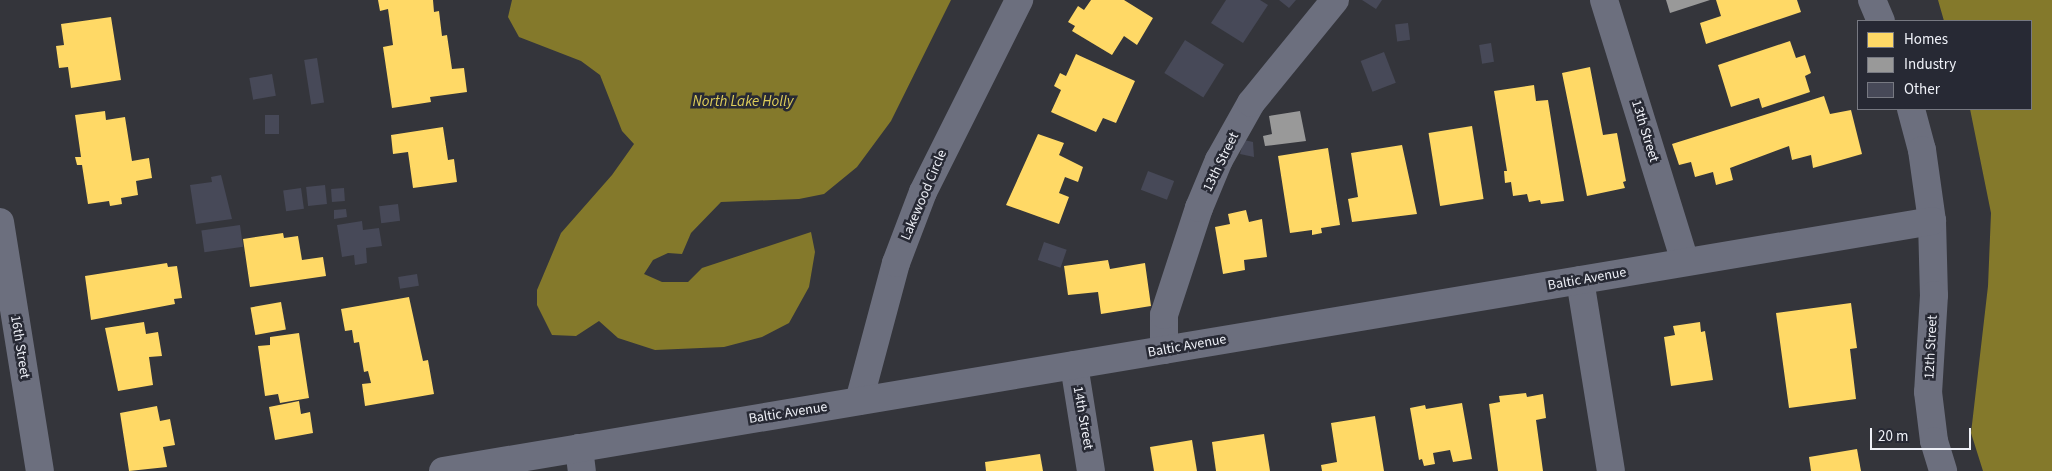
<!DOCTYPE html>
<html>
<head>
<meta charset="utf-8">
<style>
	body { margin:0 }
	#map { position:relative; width:2052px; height:471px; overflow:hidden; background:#34353b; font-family:"Source Sans 3",sans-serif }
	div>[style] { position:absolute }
	.water>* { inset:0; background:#84792b }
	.homes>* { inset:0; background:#ffd966; transform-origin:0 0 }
	.industry>* { inset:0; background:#999 }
	.building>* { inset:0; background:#474958; transform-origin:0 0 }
	.minor>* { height:28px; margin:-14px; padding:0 14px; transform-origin:14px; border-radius:14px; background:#6c6f7e }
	span { translate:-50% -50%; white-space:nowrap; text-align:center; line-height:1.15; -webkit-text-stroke:5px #272934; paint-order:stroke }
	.street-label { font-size:14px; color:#eff1f8 }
	.water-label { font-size:15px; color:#decd5a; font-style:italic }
	.legend { position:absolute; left:1857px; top:20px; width:175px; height:90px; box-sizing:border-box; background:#272934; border:1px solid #777982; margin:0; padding:6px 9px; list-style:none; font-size:15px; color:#eff1f8 }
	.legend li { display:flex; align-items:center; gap:10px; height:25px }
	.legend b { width:25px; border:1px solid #777982 }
	.scale { position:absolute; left:1870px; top:428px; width:101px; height:22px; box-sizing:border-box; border:2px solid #eff1f8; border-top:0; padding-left:6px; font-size:15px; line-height:18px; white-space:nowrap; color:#eff1f8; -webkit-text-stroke:4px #272934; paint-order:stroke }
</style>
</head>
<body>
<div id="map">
	<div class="water">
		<div style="clip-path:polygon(512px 0,951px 0,891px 121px,857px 167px,824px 194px,799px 199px,721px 202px,691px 233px,682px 254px,668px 253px,653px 260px,644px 274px,662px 282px,688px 282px,702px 268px,811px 232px,815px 252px,809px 287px,789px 323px,762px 337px,724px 347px,655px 350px,618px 338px,599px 321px,576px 336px,552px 335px,537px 305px,537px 290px,561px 233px,612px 175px,634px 144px,622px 131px,600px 75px,581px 61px,519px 37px,508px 17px)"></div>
		<div style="clip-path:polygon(1938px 0,2052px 0,2052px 471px,1983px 471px,1971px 433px,1988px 286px,1991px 213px,1970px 109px,2031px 109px,2031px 21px,1944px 21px)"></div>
	</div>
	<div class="homes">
		<div style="clip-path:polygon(378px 0,433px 0,434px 12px,439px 11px,442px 36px,447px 35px,452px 69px,464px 68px,467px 92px,430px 97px,431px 102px,392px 108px,383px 47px,393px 45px,388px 9px,380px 11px)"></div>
		<div style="clip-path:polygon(1091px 0,1124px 0,1153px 18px,1137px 45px,1124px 36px,1112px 55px,1072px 31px,1075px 26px,1068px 22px,1078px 6px,1084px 10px)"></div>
		<div style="clip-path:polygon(1716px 0,1797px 0,1801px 12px,1706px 44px,1700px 23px,1721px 16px)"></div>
		<div style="clip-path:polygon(111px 17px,121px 80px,71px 88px,68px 67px,59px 68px,56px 46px,64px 45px,61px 24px)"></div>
		<div style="clip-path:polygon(1790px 41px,1796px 58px,1805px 55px,1811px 73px,1805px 76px,1810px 92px,1762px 108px,1759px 98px,1731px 107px,1718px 65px)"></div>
		<div style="clip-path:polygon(1076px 54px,1135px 81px,1116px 123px,1103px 118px,1096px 132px,1051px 112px,1061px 90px,1054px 86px,1060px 73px,1066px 76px)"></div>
		<div style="clip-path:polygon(1590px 67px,1603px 135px,1617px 133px,1626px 181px,1623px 182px,1625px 188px,1587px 196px,1562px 73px)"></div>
		<div style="clip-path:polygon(1534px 85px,1536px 101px,1548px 100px,1564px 201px,1541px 204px,1540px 200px,1529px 202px,1527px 194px,1513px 196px,1511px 182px,1505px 183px,1504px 171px,1507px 171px,1494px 91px)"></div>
		<div style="clip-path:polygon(1824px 96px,1830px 114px,1851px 110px,1862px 154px,1813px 168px,1811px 155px,1792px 160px,1789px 146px,1730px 168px,1733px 180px,1716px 185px,1713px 172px,1695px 177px,1691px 162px,1679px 165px,1672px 144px)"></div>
		<div style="clip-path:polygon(105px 111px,106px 120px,125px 117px,132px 161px,149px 158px,152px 178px,136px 181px,138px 195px,121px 198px,122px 204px,110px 206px,109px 201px,88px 204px,82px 165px,77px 165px,75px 157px,81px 157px,75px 115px)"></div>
		<div style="left:1472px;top:126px;width:74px;height:44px;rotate:81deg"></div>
		<div style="clip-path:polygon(443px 127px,448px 160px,454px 159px,457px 182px,413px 188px,408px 152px,393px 154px,391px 135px)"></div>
		<div style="clip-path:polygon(1038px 134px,1064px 143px,1059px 155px,1083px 167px,1078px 182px,1065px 177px,1059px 193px,1069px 197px,1059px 224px,1006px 205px)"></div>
		<div style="clip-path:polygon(1402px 145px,1417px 214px,1352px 222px,1348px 199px,1358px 197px,1351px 153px)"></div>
		<div style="clip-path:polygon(1328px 148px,1340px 225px,1321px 228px,1322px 233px,1312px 235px,1312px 230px,1290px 233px,1278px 156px)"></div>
		<div style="clip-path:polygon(1246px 210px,1249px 222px,1262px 219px,1267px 257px,1244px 260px,1245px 270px,1223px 274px,1215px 227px,1230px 224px,1228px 214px)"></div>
		<div style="clip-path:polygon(283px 233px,284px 238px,298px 236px,302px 260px,323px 257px,326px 276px,250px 287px,243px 239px)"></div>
		<div style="clip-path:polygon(1108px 260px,1110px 269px,1145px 263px,1151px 306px,1101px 314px,1098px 292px,1068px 295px,1064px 266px)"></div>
		<div style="clip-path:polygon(167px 263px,168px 267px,177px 266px,182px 298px,174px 299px,175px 304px,91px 320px,85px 276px)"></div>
		<div style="clip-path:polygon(409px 297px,423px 361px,428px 360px,434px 394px,365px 406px,362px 384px,371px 383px,368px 371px,364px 372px,359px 342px,354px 343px,352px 330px,345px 331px,341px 309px)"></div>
		<div style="left:281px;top:302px;width:28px;height:31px;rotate:80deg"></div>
		<div style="clip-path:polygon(1851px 303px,1857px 348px,1850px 349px,1856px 399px,1789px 408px,1776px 313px)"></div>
		<div style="clip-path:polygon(144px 322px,146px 334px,158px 332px,162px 356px,149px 357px,153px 385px,118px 391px,105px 328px)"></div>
		<div style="clip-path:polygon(1700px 322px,1701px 332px,1705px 331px,1713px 380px,1671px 386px,1664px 337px,1675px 335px,1673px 326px)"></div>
		<div style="clip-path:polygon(299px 333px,309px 398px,280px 403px,278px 394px,265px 396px,258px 346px,270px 345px,270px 337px)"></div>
		<div style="clip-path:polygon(1526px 393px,1527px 397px,1543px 394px,1546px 418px,1536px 420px,1543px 471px,1498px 471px,1489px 404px,1500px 402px,1499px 396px)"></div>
		<div style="clip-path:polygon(299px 401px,301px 414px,310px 412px,313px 433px,275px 440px,269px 407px)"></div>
		<div style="clip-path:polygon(1462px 403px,1472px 459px,1453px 462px,1450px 450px,1433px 453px,1435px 464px,1424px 466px,1422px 459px,1419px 460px,1410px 408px,1425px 405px,1426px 409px)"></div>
		<div style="clip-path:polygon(157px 406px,160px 421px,170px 419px,175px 445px,163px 447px,167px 467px,129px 471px,120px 413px)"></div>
		<div style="clip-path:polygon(1375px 416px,1384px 471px,1322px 471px,1321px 465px,1337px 462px,1331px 423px)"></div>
		<div style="clip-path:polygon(1264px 434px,1270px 471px,1216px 471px,1212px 442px)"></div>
		<div style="clip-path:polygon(1192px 440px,1197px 471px,1154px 471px,1150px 447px)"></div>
		<div style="clip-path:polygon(1857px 449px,1861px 471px,1811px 471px,1809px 457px)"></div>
		<div style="clip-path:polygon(1040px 454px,1043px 471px,986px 471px,985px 462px)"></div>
	</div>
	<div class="industry">
		<div style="clip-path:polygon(1666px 0,1710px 0,1670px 13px)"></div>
		<div style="clip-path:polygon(1300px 111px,1306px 141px,1265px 146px,1263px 136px,1272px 134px,1269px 116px)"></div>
	</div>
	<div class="building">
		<div style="clip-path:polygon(1226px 0,1260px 0,1268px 5px,1243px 43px,1211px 23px)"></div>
		<div style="clip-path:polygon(1279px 0,1296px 0,1289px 8px)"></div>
		<div style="clip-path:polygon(1362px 0,1382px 0,1376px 9px)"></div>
		<div style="left:1408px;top:23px;width:17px;height:13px;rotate:83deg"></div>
		<div style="left:1185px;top:40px;width:46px;height:39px;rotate:32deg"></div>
		<div style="left:1491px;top:43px;width:19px;height:12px;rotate:81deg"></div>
		<div style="left:1384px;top:52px;width:33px;height:25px;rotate:69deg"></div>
		<div style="left:317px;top:58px;width:45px;height:13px;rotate:81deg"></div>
		<div style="left:272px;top:74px;width:22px;height:23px;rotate:80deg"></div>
		<div style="left:265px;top:115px;width:14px;height:19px"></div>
		<div style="clip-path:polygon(1244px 140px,1253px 142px,1254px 157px,1240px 154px)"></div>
		<div style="left:1148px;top:171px;width:28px;height:20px;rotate:21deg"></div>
		<div style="clip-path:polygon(221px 175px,232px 219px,196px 224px,190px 185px,212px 182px,211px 177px)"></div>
		<div style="left:325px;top:185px;width:19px;height:19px;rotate:84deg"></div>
		<div style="left:301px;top:188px;width:21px;height:18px;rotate:82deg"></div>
		<div style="left:344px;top:188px;width:13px;height:13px;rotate:86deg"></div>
		<div style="left:398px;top:204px;width:17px;height:19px;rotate:83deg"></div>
		<div style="clip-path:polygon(346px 209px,347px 217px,334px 219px,334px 210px)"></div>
		<div style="clip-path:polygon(362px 221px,363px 230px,379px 228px,382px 246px,366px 248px,367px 263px,355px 265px,354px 255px,342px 257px,337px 225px)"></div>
		<div style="left:240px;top:225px;width:22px;height:39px;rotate:82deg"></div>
		<div style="left:1044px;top:242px;width:24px;height:19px;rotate:19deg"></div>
		<div style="left:417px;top:274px;width:12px;height:19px;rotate:81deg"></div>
	</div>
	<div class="minor">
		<div style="left:1604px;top:0;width:274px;rotate:72.8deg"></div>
		<div style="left:1872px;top:0;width:23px;rotate:67deg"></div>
		<div style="left:1911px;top:109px;width:42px;rotate:75deg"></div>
		<div style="left:1922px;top:150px;width:72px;rotate:82deg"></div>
		<div style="left:1932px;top:221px;width:74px;rotate:88.5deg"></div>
		<div style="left:1934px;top:295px;width:97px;rotate:93.5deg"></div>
		<div style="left:1928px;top:392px;width:49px;rotate:83deg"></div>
		<div style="left:1934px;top:441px;width:31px;rotate:73deg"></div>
		<div style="left:0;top:222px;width:252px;rotate:80.9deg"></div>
		<div style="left:1580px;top:280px;width:193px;rotate:80.8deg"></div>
		<div style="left:1164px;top:350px;width:35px;rotate:-90deg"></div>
		<div style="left:1164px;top:315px;width:113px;rotate:-71.9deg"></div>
		<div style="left:1199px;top:208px;width:52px;rotate:-67.4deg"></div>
		<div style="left:1219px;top:160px;width:65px;rotate:-60.7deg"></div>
		<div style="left:1251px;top:103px;width:133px;rotate:-50.8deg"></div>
		<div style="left:1074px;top:365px;width:107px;rotate:80.9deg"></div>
		<div style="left:859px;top:401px;width:143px;rotate:-75deg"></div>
		<div style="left:896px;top:263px;width:76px;rotate:-69.2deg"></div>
		<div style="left:923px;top:192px;width:215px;rotate:-63.4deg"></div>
		<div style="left:579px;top:448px;width:23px;rotate:83deg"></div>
		<div style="left:443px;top:471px;width:1510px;rotate:-9.53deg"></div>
	</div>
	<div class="street-label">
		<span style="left:1645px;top:131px;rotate:73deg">13th Street</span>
		<span style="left:1221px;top:162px;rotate:-64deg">13th Street</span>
		<span style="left:924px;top:195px;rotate:-67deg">Lakewood Circle</span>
		<span style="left:1587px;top:279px;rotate:-10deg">Baltic Avenue</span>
		<span style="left:1187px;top:346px;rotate:-10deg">Baltic Avenue</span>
		<span style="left:20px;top:347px;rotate:81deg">16th Street</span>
		<span style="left:1931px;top:347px;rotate:-87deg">12th Street</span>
		<span style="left:788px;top:413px;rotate:-9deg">Baltic Avenue</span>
		<span style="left:1083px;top:418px;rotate:80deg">14th Street</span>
	</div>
	<div class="water-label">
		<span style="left:743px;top:102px">North Lake Holly</span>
	</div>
	<ul class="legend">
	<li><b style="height:14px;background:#ffd966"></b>Homes</li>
	<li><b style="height:14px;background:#999"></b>Industry</li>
	<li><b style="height:14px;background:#474958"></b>Other</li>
	</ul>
	<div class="scale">20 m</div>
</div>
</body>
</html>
